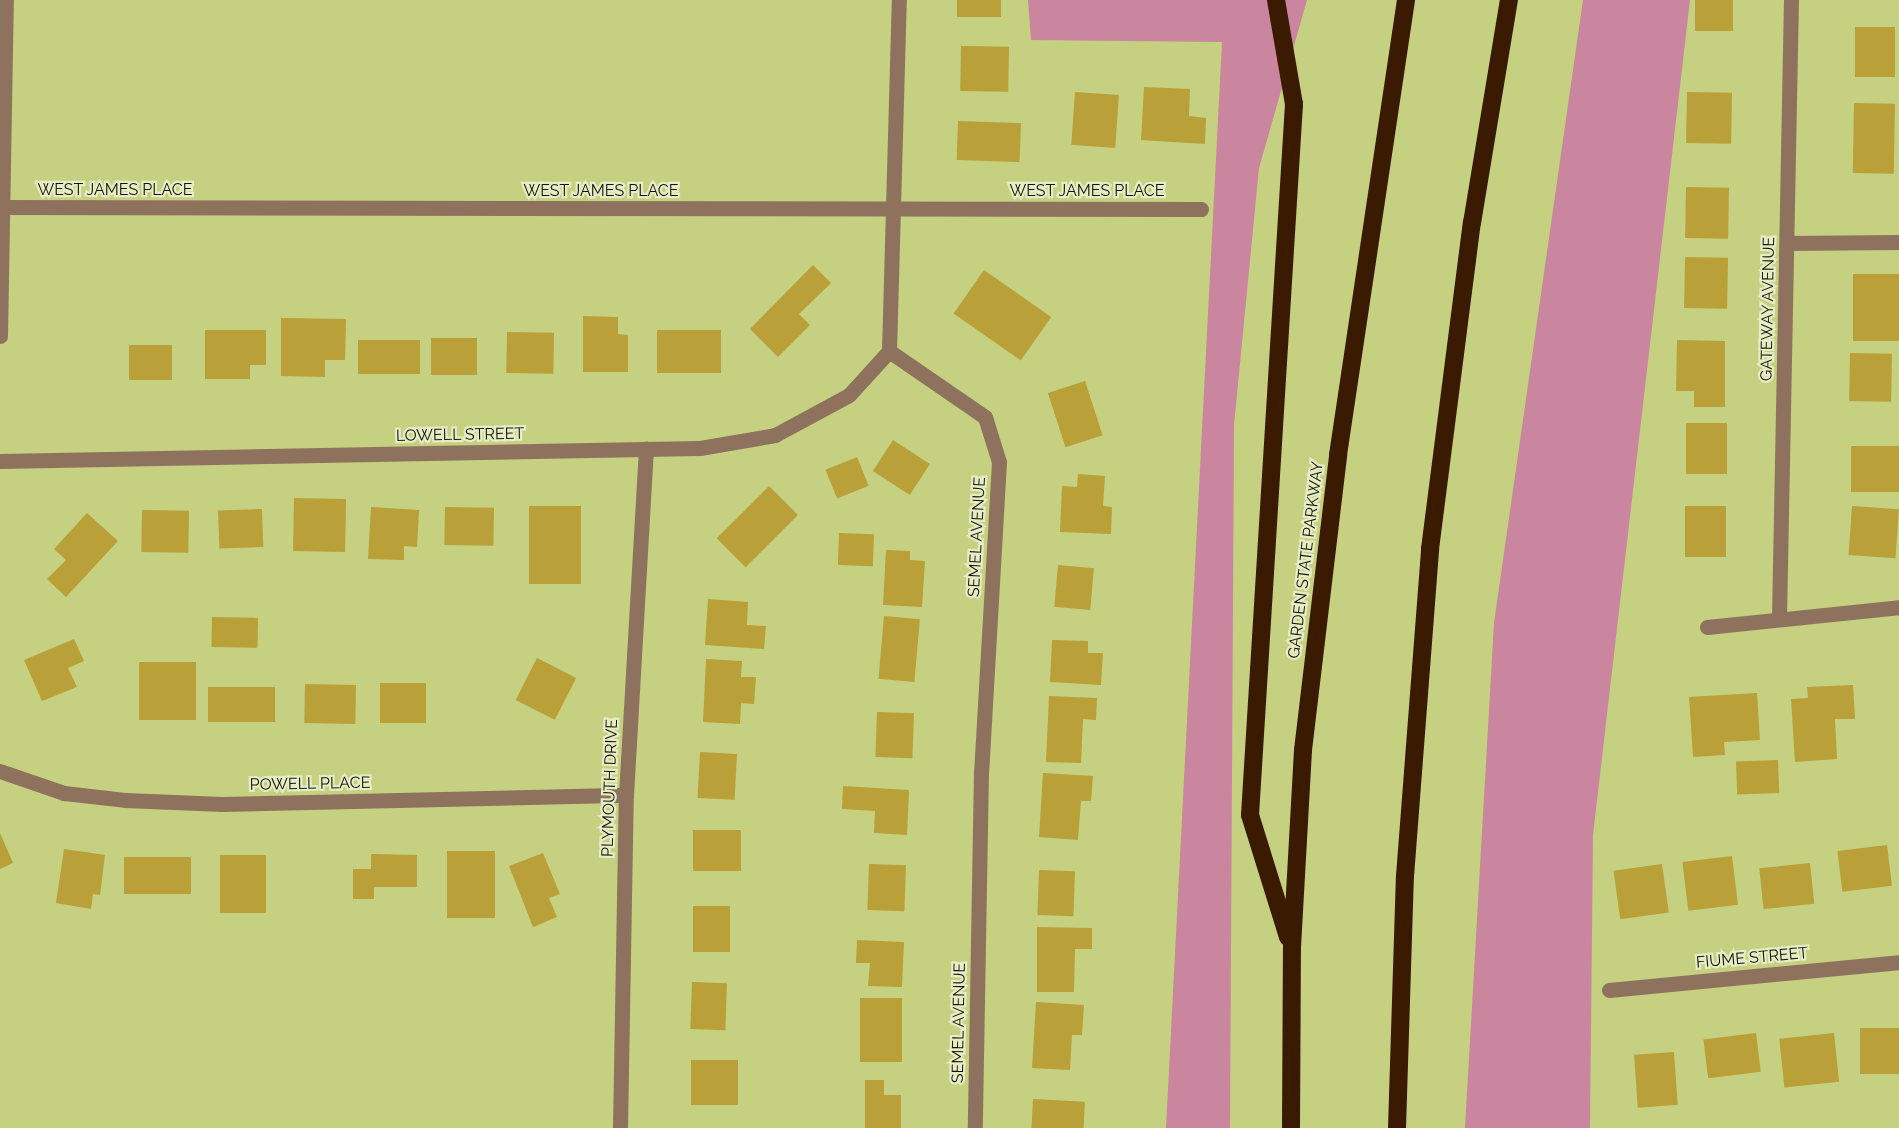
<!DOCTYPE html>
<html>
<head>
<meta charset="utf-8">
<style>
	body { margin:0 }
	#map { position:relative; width:1899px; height:1128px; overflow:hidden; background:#c5d080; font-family:Raleway,sans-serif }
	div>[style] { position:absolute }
	.green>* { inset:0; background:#ca859f }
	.building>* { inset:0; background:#b9a038; transform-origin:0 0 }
	.minor>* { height:15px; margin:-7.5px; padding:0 7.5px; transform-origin:7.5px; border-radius:7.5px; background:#8f725e }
	.highway>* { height:18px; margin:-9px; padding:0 9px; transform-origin:9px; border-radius:9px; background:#3a1a01 }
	span { translate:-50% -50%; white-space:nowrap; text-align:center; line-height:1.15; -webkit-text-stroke:4.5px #e6edc6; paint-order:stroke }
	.street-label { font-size:16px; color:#121400 }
</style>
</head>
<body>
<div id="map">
	<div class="green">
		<div style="clip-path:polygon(1028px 0,1307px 0,1259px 168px,1234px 425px,1230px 1128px,1166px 1128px,1222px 42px,1031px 40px)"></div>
		<div style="clip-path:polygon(1583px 0,1690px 0,1593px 835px,1590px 1128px,1465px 1128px,1494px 623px)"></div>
	</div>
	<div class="building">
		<div style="left:957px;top:0;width:44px;height:17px"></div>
		<div style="left:1695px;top:0;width:38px;height:31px"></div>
		<div style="left:1855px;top:27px;width:40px;height:50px"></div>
		<div style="left:961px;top:46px;width:48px;height:45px;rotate:1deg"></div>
		<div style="clip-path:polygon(1144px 87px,1190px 89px,1189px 116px,1206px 118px,1205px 144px,1141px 140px)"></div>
		<div style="left:1075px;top:92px;width:44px;height:53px;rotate:4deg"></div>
		<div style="left:1687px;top:92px;width:45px;height:51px;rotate:1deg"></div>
		<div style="left:1854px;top:103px;width:41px;height:70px;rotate:1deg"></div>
		<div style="left:958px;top:121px;width:63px;height:39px;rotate:2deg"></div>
		<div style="left:1686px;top:187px;width:43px;height:51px;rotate:1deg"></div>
		<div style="left:1685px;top:257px;width:43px;height:51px;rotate:1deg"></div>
		<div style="clip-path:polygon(813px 265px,831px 283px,799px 314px,810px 325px,778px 357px,750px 329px)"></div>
		<div style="left:984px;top:270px;width:82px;height:53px;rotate:35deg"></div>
		<div style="left:1853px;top:274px;width:46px;height:67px"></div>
		<div style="clip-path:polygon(583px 316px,618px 317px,618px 334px,628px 335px,628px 372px,583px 372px)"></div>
		<div style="clip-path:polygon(281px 318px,346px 319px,345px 360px,325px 360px,325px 377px,281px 376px)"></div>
		<div style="clip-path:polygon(205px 330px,266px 330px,266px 365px,250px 365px,250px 379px,205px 379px)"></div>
		<div style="left:657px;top:330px;width:64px;height:43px"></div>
		<div style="left:507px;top:332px;width:47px;height:41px;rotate:1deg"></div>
		<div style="left:431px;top:338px;width:46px;height:37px"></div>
		<div style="left:358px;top:340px;width:62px;height:34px"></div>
		<div style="clip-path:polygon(1677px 340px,1725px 341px,1725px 407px,1694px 407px,1694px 391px,1676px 391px)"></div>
		<div style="left:129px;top:345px;width:43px;height:35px"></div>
		<div style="left:1850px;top:353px;width:42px;height:48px;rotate:1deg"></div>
		<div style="left:1085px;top:381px;width:57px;height:39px;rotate:72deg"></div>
		<div style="left:1686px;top:423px;width:41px;height:51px"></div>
		<div style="left:893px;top:440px;width:44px;height:37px;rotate:33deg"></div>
		<div style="left:1851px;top:446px;width:48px;height:46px"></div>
		<div style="left:857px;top:457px;width:31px;height:34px;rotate:68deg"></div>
		<div style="clip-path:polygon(1078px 474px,1105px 476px,1103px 506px,1112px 507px,1111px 534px,1060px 532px,1062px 486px,1077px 487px)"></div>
		<div style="left:769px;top:486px;width:41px;height:74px;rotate:45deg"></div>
		<div style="left:294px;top:498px;width:52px;height:53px;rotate:1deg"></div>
		<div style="left:529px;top:506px;width:52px;height:78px"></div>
		<div style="left:1685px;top:506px;width:41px;height:51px"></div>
		<div style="left:1852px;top:506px;width:47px;height:49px;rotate:4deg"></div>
		<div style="clip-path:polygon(371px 507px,419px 510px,417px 547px,404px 546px,404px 560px,368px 559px)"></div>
		<div style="left:445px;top:507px;width:49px;height:38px;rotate:1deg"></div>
		<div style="left:262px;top:509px;width:38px;height:44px;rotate:88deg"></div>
		<div style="left:142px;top:510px;width:47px;height:42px;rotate:1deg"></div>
		<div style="clip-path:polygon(87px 513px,118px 541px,66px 597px,47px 579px,66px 560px,54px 549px)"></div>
		<div style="left:839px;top:533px;width:35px;height:32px;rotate:2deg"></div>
		<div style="clip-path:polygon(886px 550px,910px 551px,910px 560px,925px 561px,922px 607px,883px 605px)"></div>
		<div style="left:1058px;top:565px;width:36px;height:42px;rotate:5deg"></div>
		<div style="clip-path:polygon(708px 599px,748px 602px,747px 625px,766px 626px,764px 649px,705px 645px)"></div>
		<div style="left:884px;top:616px;width:36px;height:63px;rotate:5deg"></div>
		<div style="left:212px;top:617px;width:46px;height:30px;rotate:1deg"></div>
		<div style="clip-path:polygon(74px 639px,84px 661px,68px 668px,77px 687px,42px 701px,24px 660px)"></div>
		<div style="clip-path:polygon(1052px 640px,1088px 641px,1088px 653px,1103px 653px,1101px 685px,1050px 682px)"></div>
		<div style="left:537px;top:658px;width:44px;height:47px;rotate:27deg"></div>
		<div style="clip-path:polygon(706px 659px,742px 661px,741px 677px,756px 677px,754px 704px,741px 703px,740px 724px,703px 722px)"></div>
		<div style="left:139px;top:662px;width:57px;height:58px"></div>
		<div style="left:426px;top:683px;width:40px;height:46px;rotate:90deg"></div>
		<div style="left:305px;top:684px;width:51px;height:39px;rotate:1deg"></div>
		<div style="clip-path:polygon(1853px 685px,1855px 719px,1835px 719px,1837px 759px,1795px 762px,1791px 699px,1808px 698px,1807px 687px)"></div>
		<div style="left:208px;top:687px;width:67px;height:35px"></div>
		<div style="clip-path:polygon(1757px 693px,1760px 740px,1724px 742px,1725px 755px,1693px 757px,1689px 697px)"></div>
		<div style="clip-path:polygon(1049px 696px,1097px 698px,1096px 720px,1083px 719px,1081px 763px,1046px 762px)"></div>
		<div style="left:877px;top:712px;width:37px;height:45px;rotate:2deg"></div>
		<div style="left:700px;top:752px;width:37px;height:46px;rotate:3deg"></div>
		<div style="left:1778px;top:760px;width:33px;height:42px;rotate:88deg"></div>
		<div style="clip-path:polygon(1043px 773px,1093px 776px,1091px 801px,1081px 801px,1078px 840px,1039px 837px)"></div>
		<div style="clip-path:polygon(843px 786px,909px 790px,907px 835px,874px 833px,875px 811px,842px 809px)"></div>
		<div style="left:693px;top:830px;width:48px;height:41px"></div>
		<div style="clip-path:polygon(0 833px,13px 863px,0 869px)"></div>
		<div style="left:1887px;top:845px;width:41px;height:50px;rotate:83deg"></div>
		<div style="clip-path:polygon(64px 849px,105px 855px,100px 895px,93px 894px,91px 909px,56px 903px)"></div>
		<div style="left:447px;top:851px;width:48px;height:67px"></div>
		<div style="clip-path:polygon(543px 853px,560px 894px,549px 898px,557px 917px,533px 927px,509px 866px)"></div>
		<div style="clip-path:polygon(371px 854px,417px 855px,417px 887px,374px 887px,374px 899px,353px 899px,353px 869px,371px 869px)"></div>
		<div style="left:220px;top:855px;width:46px;height:58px"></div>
		<div style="left:1732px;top:856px;width:49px;height:50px;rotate:83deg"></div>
		<div style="left:124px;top:857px;width:67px;height:37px"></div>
		<div style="left:1810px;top:863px;width:41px;height:51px;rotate:84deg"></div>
		<div style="left:869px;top:864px;width:37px;height:46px;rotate:2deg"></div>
		<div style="left:1662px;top:864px;width:49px;height:49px;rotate:82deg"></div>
		<div style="left:1039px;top:870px;width:36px;height:45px;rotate:2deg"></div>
		<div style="left:693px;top:906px;width:37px;height:46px"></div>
		<div style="clip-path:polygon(1037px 927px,1092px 928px,1092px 949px,1075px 949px,1074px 992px,1037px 992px)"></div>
		<div style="clip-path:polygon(857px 940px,904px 942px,902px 987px,868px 986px,870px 963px,856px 963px)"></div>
		<div style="left:692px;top:982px;width:35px;height:47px;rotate:2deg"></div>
		<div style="left:860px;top:998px;width:42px;height:64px"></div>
		<div style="clip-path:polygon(1036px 1002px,1084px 1005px,1082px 1035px,1072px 1035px,1070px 1070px,1032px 1068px)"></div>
		<div style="left:1899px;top:1028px;width:46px;height:39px;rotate:90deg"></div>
		<div style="left:1756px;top:1033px;width:39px;height:53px;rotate:83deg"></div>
		<div style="left:1834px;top:1033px;width:49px;height:55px;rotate:84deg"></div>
		<div style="left:1674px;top:1052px;width:53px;height:40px;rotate:86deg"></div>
		<div style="left:691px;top:1060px;width:47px;height:45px"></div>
		<div style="clip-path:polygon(865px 1080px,884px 1080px,884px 1095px,901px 1095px,901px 1128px,865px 1128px)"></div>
		<div style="left:1033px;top:1099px;width:52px;height:29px;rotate:3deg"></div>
	</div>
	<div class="minor">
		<div style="left:0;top:207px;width:1201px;rotate:0.1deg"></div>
		<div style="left:1787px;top:243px;width:112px;rotate:-0.5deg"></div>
		<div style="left:0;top:336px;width:336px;rotate:-89deg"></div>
		<div style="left:889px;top:351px;width:116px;rotate:34.5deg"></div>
		<div style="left:985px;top:417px;width:47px;rotate:72.7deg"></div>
		<div style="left:999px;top:462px;width:310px;rotate:93.3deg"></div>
		<div style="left:981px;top:771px;width:357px;rotate:91deg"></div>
		<div style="left:889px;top:351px;width:351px;rotate:-88.4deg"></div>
		<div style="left:0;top:461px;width:700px;rotate:-1.06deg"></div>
		<div style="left:700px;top:448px;width:76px;rotate:-9.8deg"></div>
		<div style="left:775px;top:435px;width:84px;rotate:-28.4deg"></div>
		<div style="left:849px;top:395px;width:59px;rotate:-47.7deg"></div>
		<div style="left:1779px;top:618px;width:618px;rotate:-88.89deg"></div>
		<div style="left:1707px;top:627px;width:193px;rotate:-5.9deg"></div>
		<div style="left:0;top:771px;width:68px;rotate:19deg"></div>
		<div style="left:64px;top:793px;width:61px;rotate:6.5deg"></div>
		<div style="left:125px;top:800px;width:97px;rotate:2.4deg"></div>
		<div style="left:222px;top:804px;width:404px;rotate:-1.3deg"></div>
		<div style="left:1609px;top:990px;width:291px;rotate:-5.5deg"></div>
		<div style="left:620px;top:1128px;width:333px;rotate:-89deg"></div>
		<div style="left:626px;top:795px;width:347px;rotate:-86.7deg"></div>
	</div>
	<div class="highway">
		<div style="left:1276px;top:0;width:106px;rotate:80.2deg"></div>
		<div style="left:1294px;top:104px;width:712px;rotate:93.54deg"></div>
		<div style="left:1250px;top:815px;width:128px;rotate:72.7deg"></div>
		<div style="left:1291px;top:1128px;width:181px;rotate:-89.7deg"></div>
		<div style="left:1292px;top:947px;width:197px;rotate:-86.8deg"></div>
		<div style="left:1303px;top:750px;width:297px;rotate:-83.2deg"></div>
		<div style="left:1338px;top:455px;width:460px;rotate:-81.5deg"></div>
		<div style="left:1397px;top:1128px;width:252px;rotate:-88.2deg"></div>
		<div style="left:1405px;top:876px;width:328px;rotate:-85.6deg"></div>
		<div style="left:1430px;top:549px;width:329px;rotate:-82.7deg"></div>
		<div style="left:1472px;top:223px;width:226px;rotate:-80.6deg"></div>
	</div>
	<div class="street-label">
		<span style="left:115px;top:190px">WEST JAMES PLACE</span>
		<span style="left:601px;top:191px">WEST JAMES PLACE</span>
		<span style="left:1087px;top:191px">WEST JAMES PLACE</span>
		<span style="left:1768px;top:309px;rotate:-89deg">GATEWAY AVENUE</span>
		<span style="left:460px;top:435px;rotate:-1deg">LOWELL STREET</span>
		<span style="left:977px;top:537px;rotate:-87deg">SEMEL AVENUE</span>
		<span style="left:1306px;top:560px;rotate:-83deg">GARDEN STATE PARKWAY</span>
		<span style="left:310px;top:784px;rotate:-1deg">POWELL PLACE</span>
		<span style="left:610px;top:788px;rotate:-88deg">PLYMOUTH DRIVE</span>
		<span style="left:1752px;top:958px;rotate:-5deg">FIUME STREET</span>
		<span style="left:959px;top:1023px;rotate:-89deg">SEMEL AVENUE</span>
	</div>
</div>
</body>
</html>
